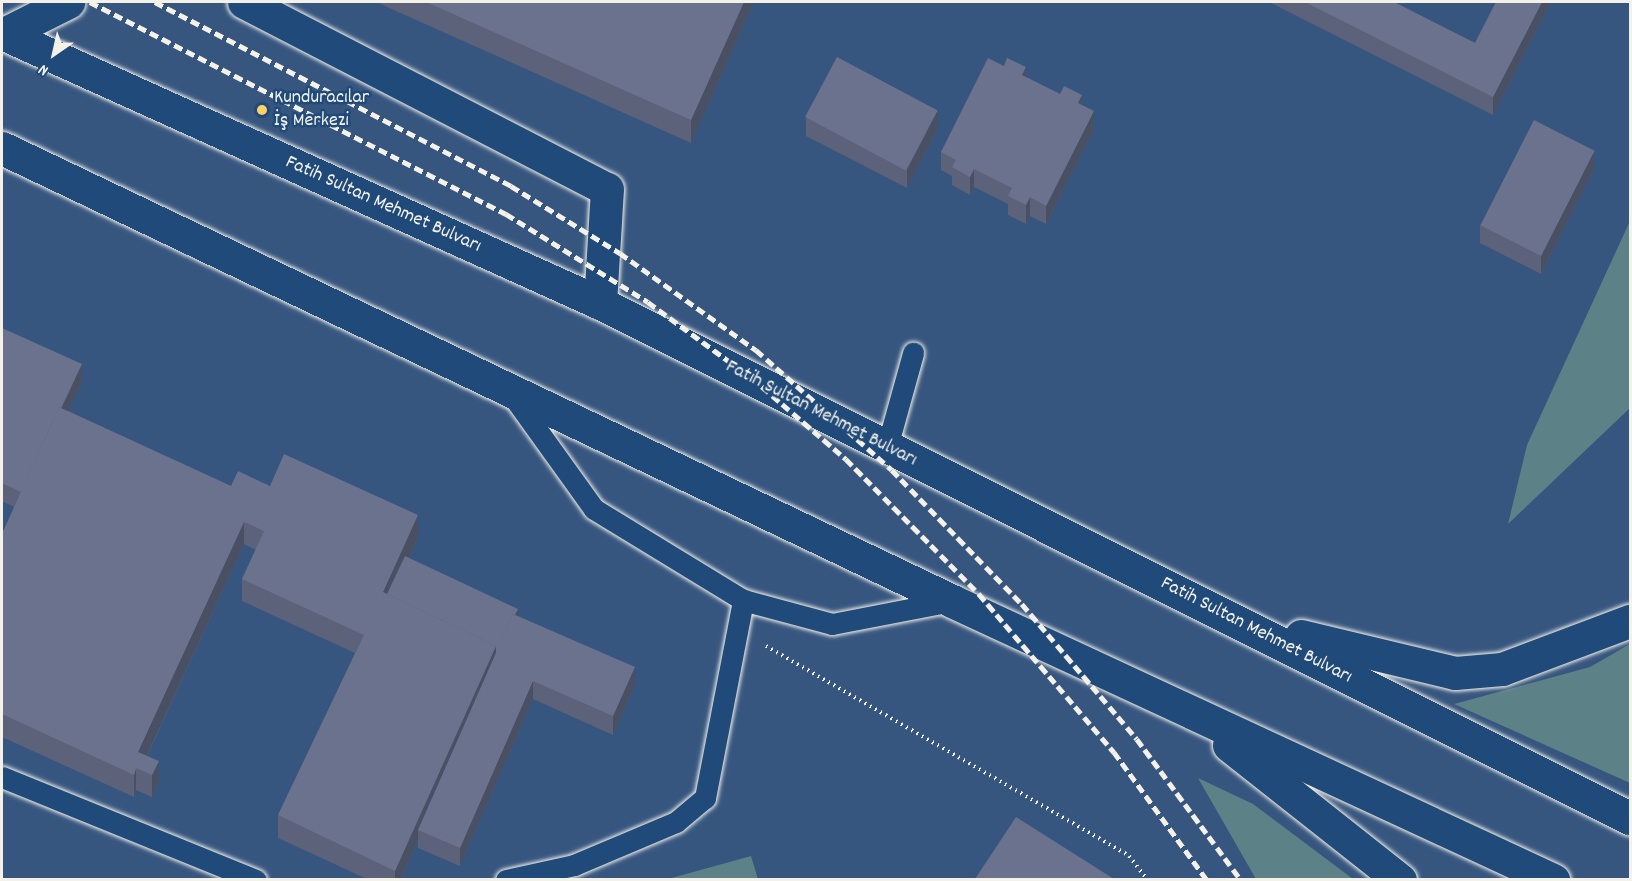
<!DOCTYPE html>
<html>
<head>
<meta charset="utf-8">
<style>
	body { margin:0 }
	#map { position:relative; width:1632px; height:881px; overflow:hidden; background:#365680; font-family:Dekko,sans-serif }
	div>[style] { position:absolute }
	.green>* { inset:0; background:#5c8288 }
	.path>* { height:4px; margin-top:-2px; transform-origin:0; background:repeating-linear-gradient(90deg,#f4f1e8 0 1.5px,transparent 0 6px) }
	.roads { filter:drop-shadow(0 0 2px #f4f1e8) drop-shadow(0 0 2px #f4f1e8) }
	.lane>* { height:21px; margin:-10.5px; padding:0 10.5px; transform-origin:10.5px; border-radius:10.5px; background:#1f4a7a }
	.street>* { height:33px; margin:-16.5px; padding:0 16.5px; transform-origin:16.5px; border-radius:16.5px; background:#1f4a7a }
	.highway>* { height:33px; margin:-16.5px; padding:0 16.5px; transform-origin:16.5px; border-radius:16.5px; background:#1f4a7a }
	.rail>* { height:4.5px; margin-top:-2.25px; transform-origin:0; background:repeating-linear-gradient(90deg,#f4f1e8 0 9px,transparent 0 13.5px) }
	.wall>* { inset:0; background:#5b6279 }
	.shaded-wall>* { inset:0; background:#4a5063 }
	.building>* { inset:0; background:#6a728d; transform-origin:0 0 }
	.dots>* { width:16px; height:16px; translate:-50% -50%; box-sizing:border-box; border:3px solid #1f4a7a; border-radius:50% }
	span { translate:-50% -50%; white-space:nowrap; text-align:center; line-height:1.15; -webkit-text-stroke:5px #1f4a7a; paint-order:stroke }
	.poi-label { font-size:20px; color:#f4f1e8 }
	.left { translate:0 -50%; text-align:left }
	.street-label { font-size:20px; color:#f4f1e8 }
	.frame { position:absolute; inset:0; border:3px solid #f4f1e8; pointer-events:none }
	.north { position:absolute; left:24px; top:24px; width:60px; height:60px; -webkit-text-stroke:4px #1f4a7a; paint-order:stroke; rotate:214deg; font-size:16px; font-weight:700; line-height:24px; text-align:center; color:#f4f1e8 }
	.north::after { content:''; display:block; margin:auto; width:21px; height:27px; background:#f4f1e8; clip-path:polygon(50% 0,100% 100%,50% 72%,0 100%) }
</style>
</head>
<body>
<div id="map">
	<div class="green">
		<div style="clip-path:polygon(1630px 221px,1630px 408px,1508px 524px,1527px 445px)"></div>
		<div style="clip-path:polygon(1630px 644px,1630px 783px,1454px 704px,1590px 667px)"></div>
		<div style="clip-path:polygon(1198px 778px,1253px 804px,1353px 879px,1256px 879px)"></div>
		<div style="clip-path:polygon(751px 856px,758px 879px,668px 879px)"></div>
	</div>
	<div class="path">
		<div style="left:766px;top:646px;width:419px;rotate:30deg"></div>
		<div style="left:1129px;top:856px;width:31px;rotate:52deg"></div>
	</div>
	<div class="roads">
		<div class="lane">
			<div style="left:512px;top:395px;width:140px;rotate:54.3deg"></div>
			<div style="left:594px;top:509px;width:175px;rotate:31.4deg"></div>
			<div style="left:743px;top:600px;width:92px;rotate:15.1deg"></div>
			<div style="left:832px;top:624px;width:122px;rotate:-10.9deg"></div>
			<div style="left:887px;top:447px;width:98px;rotate:-74.5deg"></div>
			<div style="left:2px;top:777px;width:274px;rotate:22.1deg"></div>
			<div style="left:506px;top:880px;width:70px;rotate:-12.4deg"></div>
			<div style="left:574px;top:865px;width:111px;rotate:-22.9deg"></div>
			<div style="left:676px;top:822px;width:38px;rotate:-40deg"></div>
			<div style="left:705px;top:798px;width:202px;rotate:-79.1deg"></div>
		</div>
		<div class="street">
			<div style="left:244px;top:2px;width:408px;rotate:27.3deg"></div>
			<div style="left:607px;top:189px;width:114px;rotate:93.5deg"></div>
			<div style="left:4px;top:34px;width:72px;rotate:-26.6deg"></div>
		</div>
		<div class="highway">
			<div style="left:2px;top:33px;width:656px;rotate:24.3deg"></div>
			<div style="left:600px;top:303px;width:1152px;rotate:26.57deg"></div>
			<div style="left:2px;top:148px;width:1052px;rotate:25.49deg"></div>
			<div style="left:952px;top:601px;width:663px;rotate:24.9deg"></div>
			<div style="left:1301px;top:636px;width:158px;rotate:13.5deg"></div>
			<div style="left:1455px;top:673px;width:47px;rotate:-4.9deg"></div>
			<div style="left:1502px;top:669px;width:137px;rotate:-20.6deg"></div>
			<div style="left:1229px;top:745px;width:218px;rotate:38.3deg"></div>
		</div>
	</div>
	<div class="rail">
		<div style="left:90px;top:2px;width:467px;rotate:27deg"></div>
		<div style="left:506px;top:214px;width:167px;rotate:31.8deg"></div>
		<div style="left:648px;top:302px;width:129px;rotate:36.2deg"></div>
		<div style="left:752px;top:378px;width:124px;rotate:40.8deg"></div>
		<div style="left:846px;top:459px;width:190px;rotate:45.4deg"></div>
		<div style="left:979px;top:594px;width:208px;rotate:49.5deg"></div>
		<div style="left:1114px;top:752px;width:158px;rotate:54deg"></div>
		<div style="left:155px;top:2px;width:401px;rotate:27.3deg"></div>
		<div style="left:511px;top:186px;width:128px;rotate:31.6deg"></div>
		<div style="left:620px;top:253px;width:167px;rotate:35.5deg"></div>
		<div style="left:756px;top:350px;width:181px;rotate:41.4deg"></div>
		<div style="left:892px;top:470px;width:187px;rotate:45.9deg"></div>
		<div style="left:1022px;top:604px;width:177px;rotate:49.6deg"></div>
		<div style="left:1137px;top:739px;width:175px;rotate:53.6deg"></div>
	</div>
	<div class="wall">
		<div style="clip-path:polygon(376px 2px,754px 2px,691px 143px)"></div>
		<div style="clip-path:polygon(1269px 2px,1394px 2px,1475px 43px,1496px 2px,1551px 2px,1493px 115px)"></div>
		<div style="clip-path:polygon(1026px 77px,1082px 105px,1094px 129px,1046px 224px,1030px 216px,1026px 224px,1008px 215px,1008px 204px,974px 187px,970px 195px,952px 185px,952px 176px,941px 170px,941px 152px)"></div>
		<div style="clip-path:polygon(806px 118px,938px 128px,907px 188px,806px 136px)"></div>
		<div style="clip-path:polygon(1594px 169px,1541px 274px,1480px 243px,1480px 225px)"></div>
		<div style="clip-path:polygon(2px 328px,82px 382px,68px 411px,231px 486px,270px 486px,418px 538px,409px 558px,518px 616px,635px 685px,613px 735px,533px 699px,460px 866px,418px 848px,418px 840px,401px 879px,367px 879px,278px 838px,278px 815px,355px 653px,242px 601px,242px 579px,256px 550px,244px 544px,147px 756px,159px 783px,152px 797px,136px 790px,134px 797px,2px 737px,2px 534px,14px 507px,2px 501px)"></div>
	</div>
	<div class="shaded-wall">
		<div style="clip-path:polygon(744px 2px,754px 2px,691px 143px,691px 120px)"></div>
		<div style="clip-path:polygon(1542px 2px,1551px 2px,1493px 115px,1493px 97px)"></div>
		<div style="clip-path:polygon(1026px 67px,1026px 85px,1022px 75px)"></div>
		<div style="clip-path:polygon(1082px 95px,1082px 113px,1078px 103px)"></div>
		<div style="clip-path:polygon(938px 110px,938px 128px,907px 188px,907px 170px)"></div>
		<div style="clip-path:polygon(1094px 111px,1094px 129px,1046px 224px,1046px 206px)"></div>
		<div style="clip-path:polygon(1594px 151px,1594px 169px,1541px 274px,1541px 256px)"></div>
		<div style="clip-path:polygon(974px 169px,974px 187px,970px 195px,970px 177px)"></div>
		<div style="clip-path:polygon(1030px 197px,1030px 216px,1026px 224px,1026px 205px)"></div>
		<div style="clip-path:polygon(82px 364px,82px 382px,22px 511px,22px 493px)"></div>
		<div style="clip-path:polygon(418px 515px,418px 538px,388px 604px,383px 592px)"></div>
		<div style="clip-path:polygon(244px 522px,244px 544px,140px 770px,138px 752px)"></div>
		<div style="clip-path:polygon(518px 609px,518px 622px,418px 830px,418px 840px,401px 879px,395px 879px,395px 871px,496px 646px)"></div>
		<div style="clip-path:polygon(635px 667px,635px 685px,613px 735px,613px 716px)"></div>
		<div style="clip-path:polygon(533px 681px,533px 699px,460px 866px,460px 848px)"></div>
		<div style="clip-path:polygon(159px 761px,159px 783px,152px 797px,152px 775px)"></div>
		<div style="clip-path:polygon(136px 768px,136px 790px,134px 797px,134px 775px)"></div>
	</div>
	<div class="building">
		<div style="clip-path:polygon(426px 2px,744px 2px,691px 120px)"></div>
		<div style="clip-path:polygon(1305px 2px,1394px 2px,1475px 43px,1496px 2px,1542px 2px,1493px 97px)"></div>
		<div style="left:837px;top:57px;width:114px;height:68px;rotate:28deg"></div>
		<div style="clip-path:polygon(988px 58px,1004px 66px,1007px 58px,1026px 67px,1022px 75px,1060px 94px,1064px 86px,1082px 95px,1078px 103px,1094px 111px,1046px 206px,1030px 197px,1026px 205px,1008px 196px,1012px 188px,974px 169px,970px 177px,952px 167px,956px 160px,941px 152px)"></div>
		<div style="left:1534px;top:120px;width:68px;height:118px;rotate:27deg"></div>
		<div style="clip-path:polygon(2px 328px,82px 364px,61px 408px,59px 407px,21px 492px,2px 483px)"></div>
		<div style="clip-path:polygon(59px 407px,231px 486px,238px 471px,270px 486px,284px 454px,418px 515px,383px 592px,496px 646px,395px 871px,278px 815px,364px 635px,242px 579px,264px 531px,244px 522px,138px 752px,159px 761px,152px 775px,136px 768px,134px 775px,2px 714px,2px 534px)"></div>
		<div style="clip-path:polygon(405px 556px,518px 609px,515px 615px,513px 614px,496px 654px,496px 646px,387px 594px)"></div>
		<div style="clip-path:polygon(513px 614px,635px 667px,613px 716px,533px 681px,460px 848px,418px 830px)"></div>
		<div style="clip-path:polygon(1016px 817px,1114px 879px,975px 879px)"></div>
	</div>
	<div class="dots">
		<div style="left:262px;top:110px;background:#ffd166"></div>
	</div>
	<div class="poi-label">
		<span class="left" style="left:274px;top:110px">Kunduracılar<br>İş Merkezi</span>
	</div>
	<div class="street-label">
		<span style="left:383px;top:205px;rotate:24deg">Fatih Sultan Mehmet Bulvarı</span>
		<span style="left:821px;top:414px;rotate:27deg">Fatih Sultan Mehmet Bulvarı</span>
		<span style="left:1256px;top:631px;rotate:27deg">Fatih Sultan Mehmet Bulvarı</span>
	</div>
	<div class="frame"></div>
	<div class="north">N</div>
</div>
</body>
</html>
